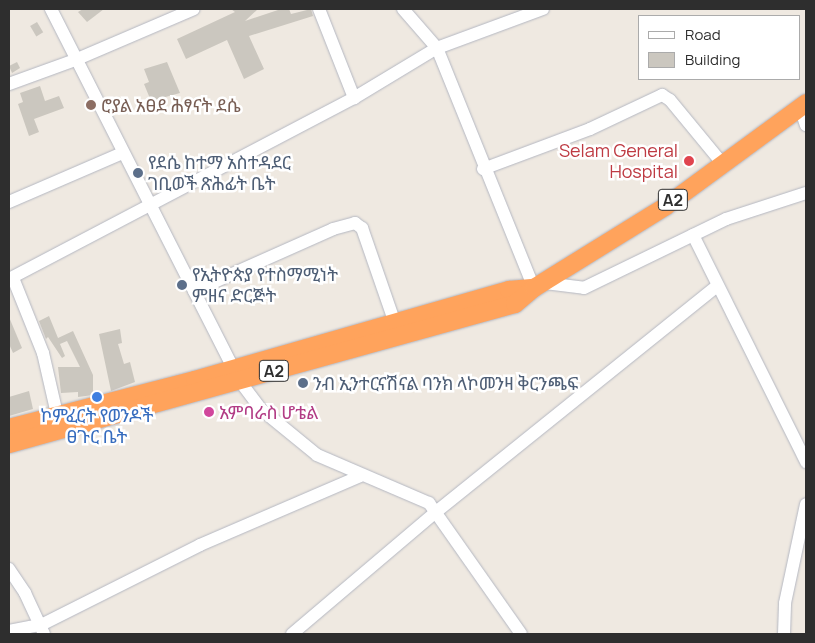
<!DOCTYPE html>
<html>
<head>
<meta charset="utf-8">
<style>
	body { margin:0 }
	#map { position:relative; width:815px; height:643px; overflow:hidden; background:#efe9e1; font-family:Manrope,"Noto Sans Ethiopic",sans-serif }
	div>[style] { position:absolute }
	.building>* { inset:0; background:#cbc7bf; transform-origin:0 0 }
	.roads { filter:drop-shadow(0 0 1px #b4b7c1) drop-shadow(0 0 1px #b4b7c1) }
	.minor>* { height:12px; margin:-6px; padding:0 6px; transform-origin:6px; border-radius:6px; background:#fff }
	.highway>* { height:18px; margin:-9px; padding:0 9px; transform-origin:9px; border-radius:9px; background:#ffa35c }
	.dots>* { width:14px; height:14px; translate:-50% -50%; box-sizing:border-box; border:2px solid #fff; border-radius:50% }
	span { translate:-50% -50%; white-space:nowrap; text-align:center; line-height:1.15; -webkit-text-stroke:5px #fff; paint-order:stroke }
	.shield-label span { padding:1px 4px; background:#fff; border:1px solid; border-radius:4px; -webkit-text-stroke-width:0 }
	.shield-label { font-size:16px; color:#2e2e2e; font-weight:700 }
	.education-label { font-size:18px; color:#785e54 }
	.left { translate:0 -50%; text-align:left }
	.health-label { font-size:18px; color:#be3a42 }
	.right { translate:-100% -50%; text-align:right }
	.service-label { font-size:18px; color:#4e5e75 }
	.hotel-label { font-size:18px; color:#b23c85 }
	.shop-label { font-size:18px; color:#366cbe }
	.frame { position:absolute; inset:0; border:10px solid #2e2e2e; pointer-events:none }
	.legend { position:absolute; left:638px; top:15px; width:162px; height:65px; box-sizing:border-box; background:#fff; border:1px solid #ababab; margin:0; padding:6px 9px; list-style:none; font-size:15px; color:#2e2e2e }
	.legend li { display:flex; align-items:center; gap:10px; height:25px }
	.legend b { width:25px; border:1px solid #ababab }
</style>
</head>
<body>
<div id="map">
	<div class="building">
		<div style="clip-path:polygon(83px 9px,104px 9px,87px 22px,78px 12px)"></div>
		<div style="clip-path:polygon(231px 9px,258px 9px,245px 21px,281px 9px,289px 9px,291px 14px,311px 9px,313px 16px,249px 36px,264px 69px,244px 79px,227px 40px,186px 59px,177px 39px,235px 12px)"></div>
		<div style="left:37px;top:22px;width:12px;height:8px;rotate:59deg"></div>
		<div style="clip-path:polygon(17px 62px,20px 68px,12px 73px,9px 66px)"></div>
		<div style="clip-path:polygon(167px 62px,180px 93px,151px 101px,144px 84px,149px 82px,144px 69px)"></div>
		<div style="clip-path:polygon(40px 86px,45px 101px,59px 96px,64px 108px,34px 119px,39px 132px,29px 136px,18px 104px,23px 102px,20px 93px)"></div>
		<div style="clip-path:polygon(49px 316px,58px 338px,73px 331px,93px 375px,93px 395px,78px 397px,78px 392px,61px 393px,58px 367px,80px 367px,67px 341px,60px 344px,65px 356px,62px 358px,48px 337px,46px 339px,39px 321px)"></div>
		<div style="clip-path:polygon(9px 317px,22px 348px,13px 353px,9px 344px)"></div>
		<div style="clip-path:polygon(120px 329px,122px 343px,118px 344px,124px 364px,130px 362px,135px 382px,111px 391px,99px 334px)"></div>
		<div style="clip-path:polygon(29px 391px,33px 409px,9px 416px,9px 397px)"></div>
	</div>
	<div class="roads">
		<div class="minor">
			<div style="left:51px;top:9px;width:416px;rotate:63.1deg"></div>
			<div style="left:239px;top:380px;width:38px;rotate:53deg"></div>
			<div style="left:262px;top:410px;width:71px;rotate:39.3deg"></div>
			<div style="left:317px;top:455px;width:122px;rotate:23.2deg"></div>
			<div style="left:429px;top:503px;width:160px;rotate:54.9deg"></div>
			<div style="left:319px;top:9px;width:96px;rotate:68.5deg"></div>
			<div style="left:403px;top:9px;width:52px;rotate:48.9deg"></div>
			<div style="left:437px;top:48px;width:259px;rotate:68deg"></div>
			<div style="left:9px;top:84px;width:70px;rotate:-20deg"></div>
			<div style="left:75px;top:60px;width:129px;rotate:-23.2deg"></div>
			<div style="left:800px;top:107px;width:19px;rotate:72deg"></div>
			<div style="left:483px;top:169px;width:114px;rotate:-20.5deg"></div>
			<div style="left:590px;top:129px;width:80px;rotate:-25.3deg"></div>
			<div style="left:662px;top:95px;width:9px;rotate:32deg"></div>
			<div style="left:670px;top:100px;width:82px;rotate:50.5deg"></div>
			<div style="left:9px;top:202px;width:123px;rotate:-23.4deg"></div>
			<div style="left:693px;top:235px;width:254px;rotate:63.5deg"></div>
			<div style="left:13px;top:278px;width:81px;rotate:68.2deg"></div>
			<div style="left:43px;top:353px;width:72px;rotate:77.1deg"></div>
			<div style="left:9px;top:279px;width:390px;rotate:-27.7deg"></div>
			<div style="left:354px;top:98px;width:97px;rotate:-31.1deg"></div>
			<div style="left:437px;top:48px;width:113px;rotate:-20.2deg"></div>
			<div style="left:545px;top:283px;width:39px;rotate:7deg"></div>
			<div style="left:584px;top:288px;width:158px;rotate:-25.9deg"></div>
			<div style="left:726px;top:219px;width:84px;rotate:-18deg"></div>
			<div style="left:194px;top:291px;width:152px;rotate:-24deg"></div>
			<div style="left:333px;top:229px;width:23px;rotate:-15deg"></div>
			<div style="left:355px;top:223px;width:9px;rotate:36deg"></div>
			<div style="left:362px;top:228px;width:107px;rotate:70.9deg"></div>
			<div style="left:9px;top:569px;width:29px;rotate:56deg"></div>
			<div style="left:25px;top:593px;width:45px;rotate:65.1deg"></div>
			<div style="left:9px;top:631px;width:33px;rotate:-11deg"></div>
			<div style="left:41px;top:625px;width:178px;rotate:-26.7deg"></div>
			<div style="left:200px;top:545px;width:174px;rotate:-23.3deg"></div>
			<div style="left:292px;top:634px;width:189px;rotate:-40.3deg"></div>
			<div style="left:436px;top:512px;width:359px;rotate:-38.8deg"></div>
			<div style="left:784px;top:634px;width:31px;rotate:-88deg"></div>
			<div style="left:785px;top:603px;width:101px;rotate:-78deg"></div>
		</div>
		<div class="highway">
			<div style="left:9px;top:428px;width:192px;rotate:-14.5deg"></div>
			<div style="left:195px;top:380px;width:327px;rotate:-16deg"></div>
			<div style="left:509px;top:290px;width:25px;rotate:-5deg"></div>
			<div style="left:9px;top:444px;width:525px;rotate:-15.47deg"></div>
			<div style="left:515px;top:304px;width:25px;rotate:-40deg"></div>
			<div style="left:534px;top:288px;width:155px;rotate:-31.8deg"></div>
			<div style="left:666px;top:206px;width:174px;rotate:-36.3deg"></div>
		</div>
	</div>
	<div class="dots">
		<div style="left:91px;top:105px;background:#8d6e63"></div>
		<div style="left:689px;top:161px;background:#e0444e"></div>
		<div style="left:138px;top:173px;background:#5c6f8a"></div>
		<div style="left:182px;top:285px;background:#5c6f8a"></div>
		<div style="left:303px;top:383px;background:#5c6f8a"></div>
		<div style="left:97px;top:397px;background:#3f7fe0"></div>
		<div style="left:209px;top:412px;background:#d1479c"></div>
	</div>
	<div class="shield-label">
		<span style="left:673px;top:200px">A2</span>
		<span style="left:274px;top:371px">A2</span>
	</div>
	<div class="education-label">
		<span class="left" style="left:101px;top:105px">ሮያል አፀደ ሕፃናት ደሴ</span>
	</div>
	<div class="health-label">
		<span class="right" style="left:678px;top:161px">Selam General<br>Hospital</span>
	</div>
	<div class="service-label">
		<span class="left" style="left:148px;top:173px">የደሴ ከተማ አስተዳደር<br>ገቢወች ጽሕፊት ቤት</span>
		<span class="left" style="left:192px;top:285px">የኢትዮጵያ የተስማሚነት<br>ምዘና ድርጅት</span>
		<span class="left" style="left:313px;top:383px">ንብ ኢንተርናሽናል ባንክ ላኮመንዛ ቅርንጫፍ</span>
	</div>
	<div class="hotel-label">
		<span class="left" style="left:219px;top:412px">አምባራስ ሆቴል</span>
	</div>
	<div class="shop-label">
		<span style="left:97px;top:426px">ኮምፈርት የወንዶች<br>ፀጉር ቤት</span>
	</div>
	<div class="frame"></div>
	<ul class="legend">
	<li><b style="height:6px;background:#fff"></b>Road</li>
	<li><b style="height:14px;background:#cbc7bf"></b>Building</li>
	</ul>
</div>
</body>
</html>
